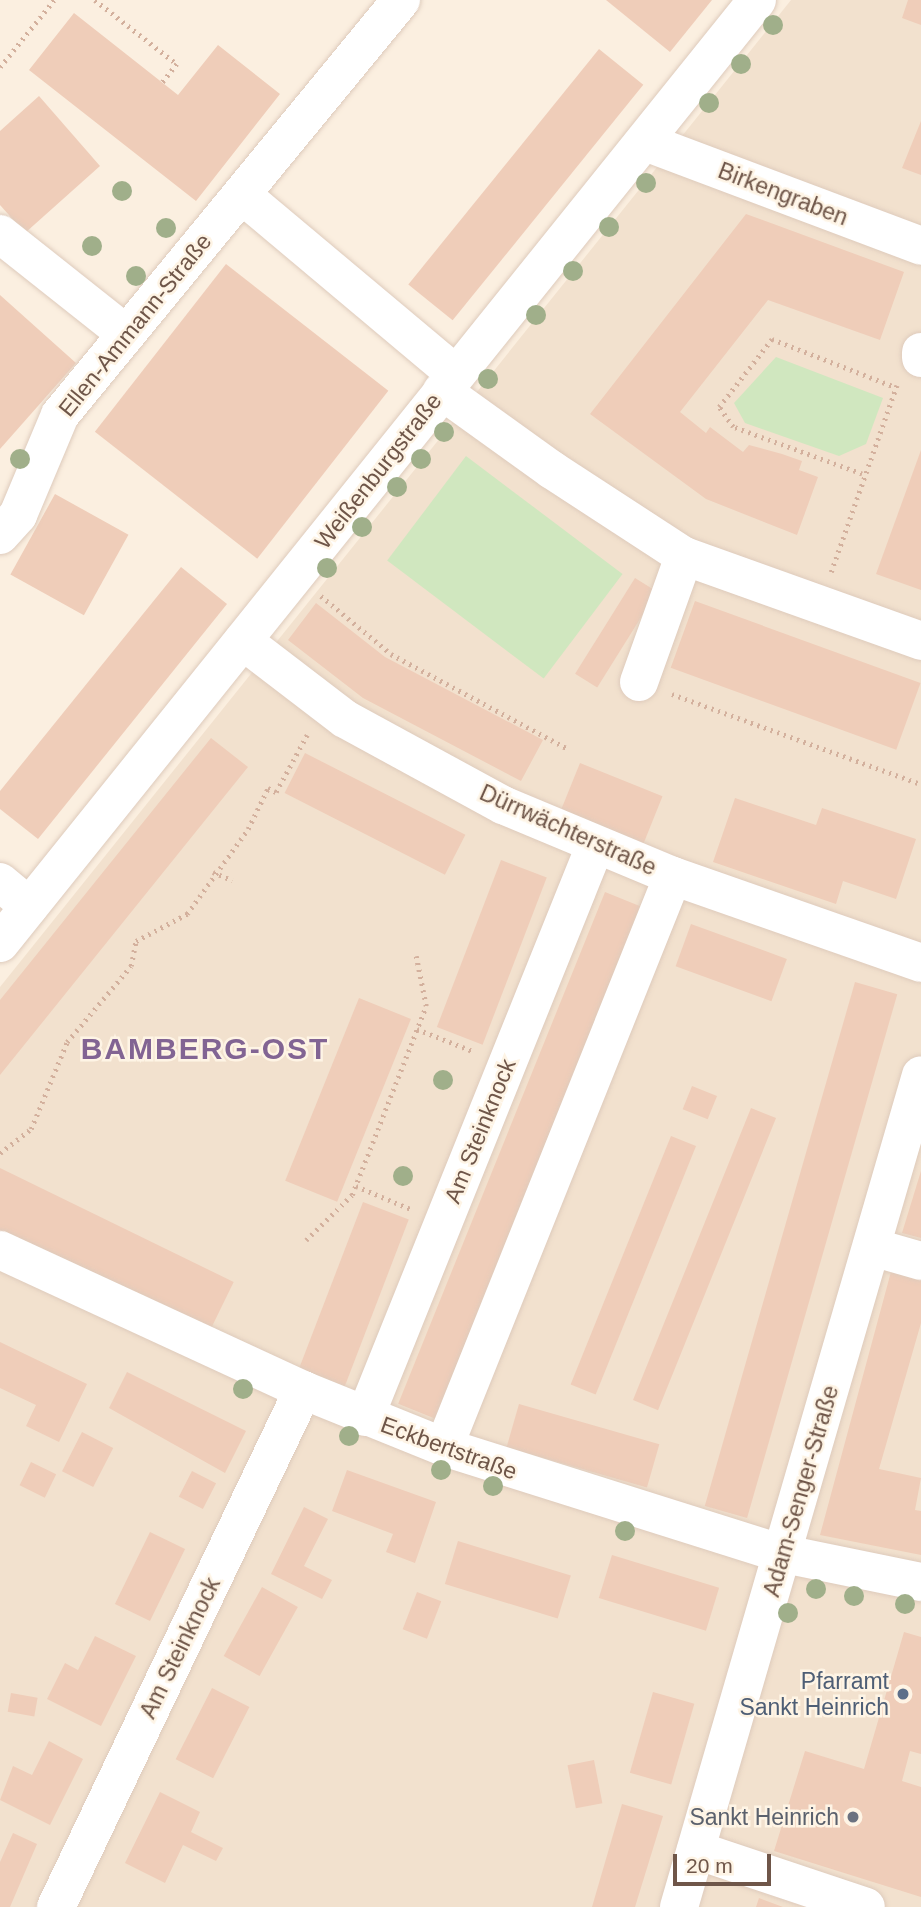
<!DOCTYPE html>
<html>
<head>
<meta charset="utf-8">
<style>
	body { margin:0 }
	#map { position:relative; width:921px; height:1907px; overflow:hidden; background:#fbefe0; font-family:Arial,sans-serif }
	div>[style] { position:absolute }
	.residential>* { inset:0; background:#f2e1ce }
	.green>* { inset:0; background:#d0e7bf; transform-origin:0 0 }
	.building>* { inset:0; background:#efcdb9; transform-origin:0 0 }
	.path>* { height:4.5px; margin-top:-2.25px; transform-origin:0; background:repeating-linear-gradient(90deg,#d3b09d 0 2px,transparent 0 7px) }
	.roads { filter:drop-shadow(0 0 2px #decbbc) drop-shadow(0 0 2px #decbbc) }
	.minor>* { height:38px; margin:-19px; padding:0 19px; transform-origin:19px; border-radius:19px; background:#fff }
	.trees>* { width:20px; height:20px; margin:-10px; border-radius:50%; background:#a0af8a }
	.dots>* { width:19px; height:19px; translate:-50% -50%; box-sizing:border-box; border:4px solid #fef4e5; border-radius:50% }
	span { translate:-50% -50%; white-space:nowrap; text-align:center; line-height:1.15; -webkit-text-stroke:5px #fef4e5; paint-order:stroke }
	.street-label { font-size:23px; color:#6f5649 }
	.service-label { font-size:23px; color:#4e5e75 }
	.right { translate:-100% -50%; text-align:right }
	.worship-label { font-size:23px; color:#5b616d }
	.district-label { font-size:30px; color:#826493; font-weight:700; letter-spacing:2px }
	.scale { position:absolute; left:673px; top:1854px; width:98px; height:32px; box-sizing:border-box; border:4px solid #6f5649; border-top:0; padding-left:9px; font-size:21px; line-height:24px; white-space:nowrap; color:#6f5649; -webkit-text-stroke:5px #fef4e5; paint-order:stroke }
</style>
</head>
<body>
<div id="map">
	<div class="residential">
		<div style="clip-path:polygon(791px 0,921px 0,921px 1907px,0 1907px,0 987px)"></div>
	</div>
	<div class="green">
		<div style="clip-path:polygon(776px 357px,883px 398px,866px 444px,839px 456px,745px 423px,734px 403px)"></div>
		<div style="left:466px;top:456px;width:196px;height:131px;rotate:37deg"></div>
	</div>
	<div class="building">
		<div style="clip-path:polygon(606px 0,712px 0,670px 52px)"></div>
		<div style="clip-path:polygon(908px 0,921px 0,921px 25px,902px 18px)"></div>
		<div style="clip-path:polygon(74px 13px,178px 95px,218px 45px,280px 94px,196px 201px,29px 70px)"></div>
		<div style="left:599px;top:49px;width:57px;height:303px;rotate:39deg"></div>
		<div style="clip-path:polygon(39px 96px,100px 166px,25px 233px,0 205px,0 131px)"></div>
		<div style="clip-path:polygon(921px 121px,921px 175px,902px 168px)"></div>
		<div style="clip-path:polygon(746px 214px,904px 272px,880px 340px,768px 300px,680px 412px,706px 433px,710px 427px,743px 452px,749px 445px,782px 454px,802px 461px,799px 470px,818px 477px,797px 535px,706px 499px,590px 414px)"></div>
		<div style="left:226px;top:264px;width:206px;height:213px;rotate:38deg"></div>
		<div style="clip-path:polygon(0 295px,76px 363px,0 449px)"></div>
		<div style="clip-path:polygon(921px 450px,921px 590px,876px 574px)"></div>
		<div style="left:55px;top:494px;width:84px;height:92px;rotate:29deg"></div>
		<div style="clip-path:polygon(181px 567px,227px 604px,38px 839px,0 809px,0 791px)"></div>
		<div style="left:635px;top:578px;width:26px;height:113px;rotate:32deg"></div>
		<div style="left:695px;top:601px;width:240px;height:71px;rotate:20deg"></div>
		<div style="clip-path:polygon(316px 603px,385px 657px,543px 740px,521px 781px,363px 698px,288px 640px)"></div>
		<div style="clip-path:polygon(211px 738px,248px 767px,0 1075px,0 1000px)"></div>
		<div style="left:305px;top:753px;width:180px;height:45px;rotate:27deg"></div>
		<div style="left:580px;top:763px;width:89px;height:51px;rotate:22deg"></div>
		<div style="clip-path:polygon(735px 798px,816px 825px,822px 808px,916px 839px,896px 899px,843px 881px,836px 904px,713px 862px)"></div>
		<div style="left:501px;top:860px;width:49px;height:179px;rotate:21deg"></div>
		<div style="left:605px;top:892px;width:50px;height:552px;rotate:22deg"></div>
		<div style="left:691px;top:924px;width:102px;height:45px;rotate:20deg"></div>
		<div style="left:855px;top:982px;width:44px;height:545px;rotate:16deg"></div>
		<div style="left:359px;top:998px;width:56px;height:197px;rotate:22deg"></div>
		<div style="left:692px;top:1086px;width:27px;height:25px;rotate:22deg"></div>
		<div style="left:751px;top:1108px;width:27px;height:315px;rotate:22deg"></div>
		<div style="left:671px;top:1136px;width:27px;height:268px;rotate:22deg"></div>
		<div style="left:0;top:1168px;width:260px;height:59px;rotate:26deg"></div>
		<div style="clip-path:polygon(921px 1171px,921px 1238px,902px 1233px)"></div>
		<div style="left:363px;top:1202px;width:49px;height:179px;rotate:21deg"></div>
		<div style="clip-path:polygon(892px 1268px,921px 1276px,921px 1323px,879px 1469px,921px 1478px,915px 1510px,921px 1511px,921px 1555px,820px 1535px)"></div>
		<div style="clip-path:polygon(0 1342px,87px 1384px,59px 1442px,26px 1426px,36px 1405px,0 1388px)"></div>
		<div style="clip-path:polygon(127px 1372px,246px 1431px,225px 1473px,109px 1408px)"></div>
		<div style="left:519px;top:1404px;width:146px;height:45px;rotate:16deg"></div>
		<div style="left:82px;top:1432px;width:35px;height:44px;rotate:27deg"></div>
		<div style="left:31px;top:1462px;width:28px;height:26px;rotate:26deg"></div>
		<div style="clip-path:polygon(347px 1470px,436px 1502px,415px 1563px,386px 1552px,393px 1534px,332px 1511px)"></div>
		<div style="left:192px;top:1471px;width:27px;height:29px;rotate:27deg"></div>
		<div style="clip-path:polygon(304px 1507px,328px 1519px,304px 1566px,332px 1580px,322px 1599px,271px 1574px)"></div>
		<div style="left:150px;top:1532px;width:39px;height:80px;rotate:26deg"></div>
		<div style="left:458px;top:1541px;width:118px;height:45px;rotate:17deg"></div>
		<div style="left:612px;top:1555px;width:112px;height:45px;rotate:17deg"></div>
		<div style="left:262px;top:1587px;width:41px;height:79px;rotate:29deg"></div>
		<div style="left:417px;top:1592px;width:26px;height:40px;rotate:21deg"></div>
		<div style="clip-path:polygon(904px 1632px,921px 1637px,921px 1754px,910px 1751px,902px 1781px,921px 1787px,921px 1897px,774px 1851px,805px 1751px,864px 1769px)"></div>
		<div style="clip-path:polygon(95px 1636px,136px 1656px,101px 1726px,47px 1699px,65px 1663px,78px 1670px)"></div>
		<div style="left:212px;top:1688px;width:42px;height:80px;rotate:27deg"></div>
		<div style="left:653px;top:1692px;width:43px;height:84px;rotate:16deg"></div>
		<div style="left:11px;top:1693px;width:27px;height:19px;rotate:10deg"></div>
		<div style="clip-path:polygon(49px 1741px,83px 1759px,50px 1825px,0 1800px,13px 1766px,32px 1775px)"></div>
		<div style="left:594px;top:1760px;width:44px;height:27px;rotate:79deg"></div>
		<div style="clip-path:polygon(160px 1792px,200px 1812px,191px 1832px,223px 1848px,216px 1861px,183px 1845px,165px 1883px,125px 1863px)"></div>
		<div style="clip-path:polygon(622px 1804px,663px 1816px,635px 1907px,592px 1907px)"></div>
		<div style="clip-path:polygon(13px 1833px,37px 1844px,10px 1907px,0 1907px,0 1862px)"></div>
		<div style="clip-path:polygon(759px 1898px,783px 1907px,756px 1907px)"></div>
	</div>
	<div class="path">
		<div style="left:95px;top:0;width:104px;rotate:38deg"></div>
		<div style="left:177px;top:64px;width:24px;rotate:128deg"></div>
		<div style="left:0;top:67px;width:86px;rotate:-51.1deg"></div>
		<div style="left:862px;top:474px;width:137px;rotate:-160deg"></div>
		<div style="left:733px;top:427px;width:24px;rotate:-125deg"></div>
		<div style="left:719px;top:407px;width:86px;rotate:-52.1deg"></div>
		<div style="left:772px;top:339px;width:132px;rotate:21.3deg"></div>
		<div style="left:831px;top:572px;width:198px;rotate:-70.6deg"></div>
		<div style="left:321px;top:596px;width:91px;rotate:39.6deg"></div>
		<div style="left:391px;top:654px;width:199px;rotate:28.2deg"></div>
		<div style="left:672px;top:694px;width:265px;rotate:19.9deg"></div>
		<div style="left:213px;top:872px;width:21px;rotate:23deg"></div>
		<div style="left:417px;top:1029px;width:62px;rotate:21.6deg"></div>
		<div style="left:0;top:1153px;width:39px;rotate:-38deg"></div>
		<div style="left:31px;top:1129px;width:94px;rotate:-67.5deg"></div>
		<div style="left:67px;top:1042px;width:99px;rotate:-49.9deg"></div>
		<div style="left:131px;top:966px;width:25px;rotate:-79deg"></div>
		<div style="left:136px;top:941px;width:58px;rotate:-27.9deg"></div>
		<div style="left:187px;top:914px;width:105px;rotate:-54.3deg"></div>
		<div style="left:248px;top:829px;width:46px;rotate:-64deg"></div>
		<div style="left:268px;top:788px;width:9px;rotate:27deg"></div>
		<div style="left:276px;top:792px;width:65px;rotate:-61.5deg"></div>
		<div style="left:356px;top:1186px;width:62px;rotate:22.8deg"></div>
		<div style="left:306px;top:1240px;width:64px;rotate:-44.4deg"></div>
		<div style="left:352px;top:1195px;width:203px;rotate:-68.6deg"></div>
		<div style="left:426px;top:1006px;width:51px;rotate:-101.3deg"></div>
	</div>
	<div class="roads">
		<div class="minor">
			<div style="left:645px;top:142px;width:295px;rotate:20.6deg"></div>
			<div style="left:242px;top:195px;width:278px;rotate:40deg"></div>
			<div style="left:0;top:234px;width:161px;rotate:38.4deg"></div>
			<div style="left:921px;top:352px;width:6px;rotate:90deg"></div>
			<div style="left:442px;top:391px;width:135px;rotate:35.7deg"></div>
			<div style="left:552px;top:470px;width:158px;rotate:33.1deg"></div>
			<div style="left:684px;top:556px;width:252px;rotate:19.7deg"></div>
			<div style="left:0;top:535px;width:27px;rotate:-48deg"></div>
			<div style="left:18px;top:515px;width:108px;rotate:-67.2deg"></div>
			<div style="left:60px;top:415px;width:537px;rotate:-50.59deg"></div>
			<div style="left:243px;top:641px;width:128px;rotate:37.4deg"></div>
			<div style="left:345px;top:719px;width:180px;rotate:28.6deg"></div>
			<div style="left:503px;top:805px;width:184px;rotate:22.7deg"></div>
			<div style="left:673px;top:876px;width:263px;rotate:19.3deg"></div>
			<div style="left:639px;top:682px;width:134px;rotate:-70.3deg"></div>
			<div style="left:0;top:882px;width:38px;rotate:40deg"></div>
			<div style="left:0;top:943px;width:1209px;rotate:-51.24deg"></div>
			<div style="left:872px;top:1247px;width:51px;rotate:15.9deg"></div>
			<div style="left:0;top:1250px;width:334px;rotate:24.8deg"></div>
			<div style="left:303px;top:1390px;width:152px;rotate:22deg"></div>
			<div style="left:444px;top:1447px;width:356px;rotate:17.5deg"></div>
			<div style="left:784px;top:1554px;width:140px;rotate:11.6deg"></div>
			<div style="left:365px;top:1417px;width:616px;rotate:-68.06deg"></div>
			<div style="left:444px;top:1447px;width:615px;rotate:-68.15deg"></div>
			<div style="left:696px;top:1850px;width:179px;rotate:18.5deg"></div>
			<div style="left:56px;top:1907px;width:573px;rotate:-64.46deg"></div>
			<div style="left:679px;top:1907px;width:866px;rotate:-73.78deg"></div>
		</div>
	</div>
	<div class="trees">
		<div style="left:773px;top:25px"></div>
		<div style="left:741px;top:64px"></div>
		<div style="left:709px;top:103px"></div>
		<div style="left:646px;top:183px"></div>
		<div style="left:122px;top:191px"></div>
		<div style="left:609px;top:227px"></div>
		<div style="left:166px;top:228px"></div>
		<div style="left:92px;top:246px"></div>
		<div style="left:573px;top:271px"></div>
		<div style="left:136px;top:276px"></div>
		<div style="left:536px;top:315px"></div>
		<div style="left:488px;top:379px"></div>
		<div style="left:444px;top:432px"></div>
		<div style="left:20px;top:459px"></div>
		<div style="left:421px;top:459px"></div>
		<div style="left:397px;top:487px"></div>
		<div style="left:362px;top:527px"></div>
		<div style="left:327px;top:568px"></div>
		<div style="left:443px;top:1080px"></div>
		<div style="left:403px;top:1176px"></div>
		<div style="left:243px;top:1389px"></div>
		<div style="left:349px;top:1436px"></div>
		<div style="left:441px;top:1470px"></div>
		<div style="left:493px;top:1486px"></div>
		<div style="left:625px;top:1531px"></div>
		<div style="left:816px;top:1589px"></div>
		<div style="left:854px;top:1596px"></div>
		<div style="left:905px;top:1604px"></div>
		<div style="left:788px;top:1613px"></div>
	</div>
	<div class="dots">
		<div style="left:903px;top:1694px;background:#5c6f8a"></div>
		<div style="left:853px;top:1817px;background:#6b7280"></div>
	</div>
	<div class="street-label">
		<span style="left:783px;top:194px;rotate:21deg">Birkengraben</span>
		<span style="left:135px;top:325px;rotate:-51deg">Ellen-Ammann-Straße</span>
		<span style="left:378px;top:471px;rotate:-52deg">Weißenburgstraße</span>
		<span style="left:568px;top:830px;rotate:24deg">Dürrwächterstraße</span>
		<span style="left:480px;top:1131px;rotate:-68deg">Am Steinknock</span>
		<span style="left:449px;top:1448px;rotate:20deg">Eckbertstraße</span>
		<span style="left:801px;top:1491px;rotate:-74deg">Adam-Senger-Straße</span>
		<span style="left:180px;top:1648px;rotate:-64deg">Am Steinknock</span>
	</div>
	<div class="service-label">
		<span class="right" style="left:889px;top:1694px">Pfarramt<br>Sankt Heinrich</span>
	</div>
	<div class="worship-label">
		<span class="right" style="left:839px;top:1817px">Sankt Heinrich</span>
	</div>
	<div class="district-label">
		<span style="left:205px;top:1049px">BAMBERG-OST</span>
	</div>
	<div class="scale">20 m</div>
</div>
</body>
</html>
